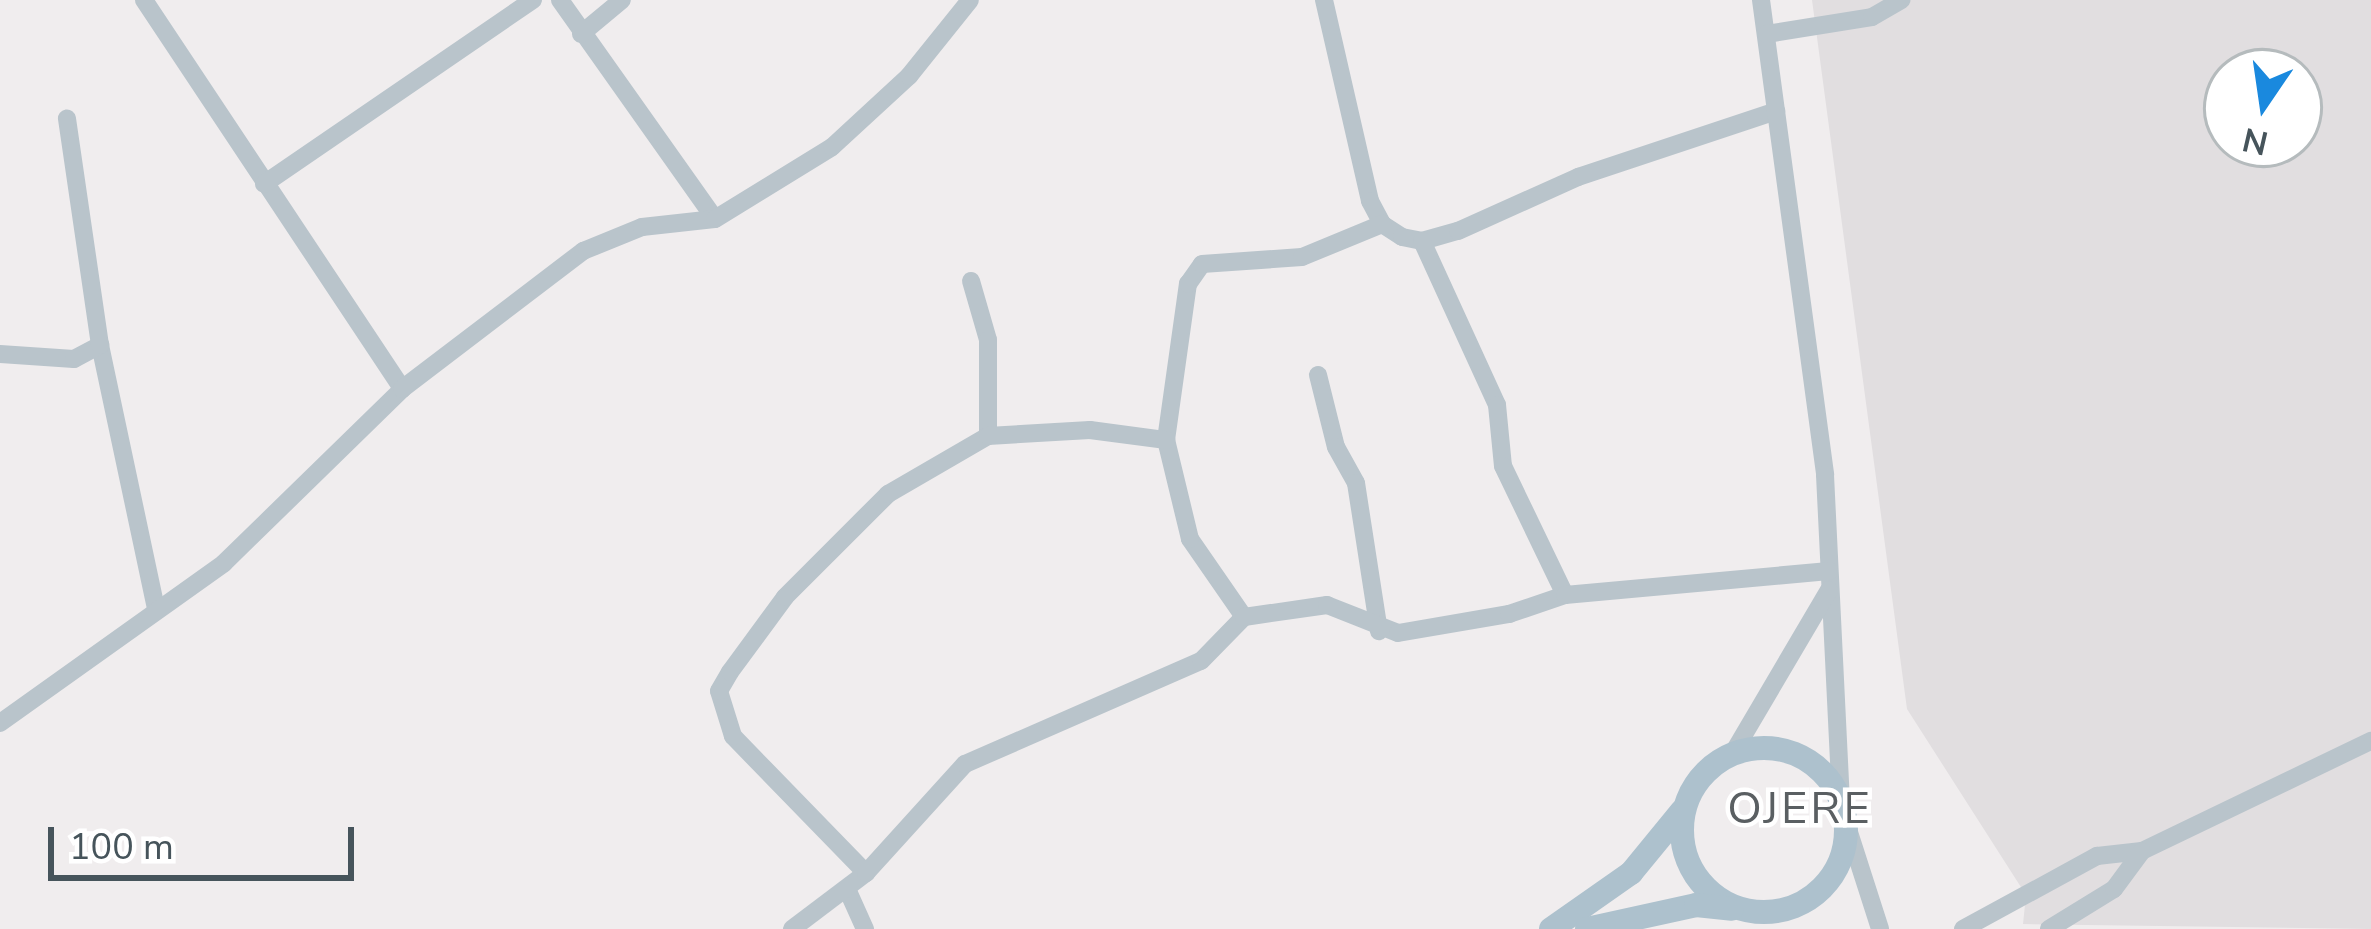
<!DOCTYPE html>
<html>
<head>
<meta charset="utf-8">
<style>
	body { margin:0 }
	#map { position:relative; width:2371px; height:929px; overflow:hidden; background:#f0edee; font-family:"Nunito Sans",sans-serif }
	div>[style] { position:absolute }
	.education>* { inset:0; background:#e1dee0 }
	.minor>* { height:18px; margin:-9px; padding:0 9px; transform-origin:9px; border-radius:9px; background:#b9c4cb }
	.major>* { height:24px; margin:-12px; padding:0 12px; transform-origin:12px; border-radius:12px; background:#adc1cd }
	.major>.ring { margin:-12px; padding:0; box-sizing:content-box; background:none; border:24px solid #adc1cd; border-radius:50% }
	span { translate:-50% -50%; white-space:nowrap; text-align:center; line-height:1.15; -webkit-text-stroke:9px #fff; paint-order:stroke }
	.quarter-label { font-size:45px; color:#5a5f62; letter-spacing:3px }
	.north { position:absolute; left:2203px; top:48px; width:120px; height:120px; box-sizing:border-box; background:#fff; border:3px solid #b5bbbd; border-radius:50%; rotate:193deg; font-size:33px; font-weight:700; line-height:48px; text-align:center; color:#46545b }
	.north::after { content:''; display:block; margin:auto; width:42px; height:54px; background:#1a89de; clip-path:polygon(50% 0,100% 100%,50% 72%,0 100%) }
	.scale { position:absolute; left:48px; top:827px; width:306px; height:54px; box-sizing:border-box; border:6px solid #46545b; border-top:0; padding-left:15px; font-size:36px; line-height:42px; white-space:nowrap; color:#46545b; -webkit-text-stroke:9px #fff; paint-order:stroke }
</style>
</head>
<body>
<div id="map">
	<div class="education">
		<div style="clip-path:polygon(evenodd,1812px 0,2371px 0,2371px 929px,2023px 924px,2026px 895px,1907px 709px,1812px 0,2227px 72px,2299px 72px,2299px 144px,2227px 144px,2227px 72px)"></div>
	</div>
	<div class="minor">
		<div style="left:144px;top:0;width:467px;rotate:56.4deg"></div>
		<div style="left:560px;top:0;width:268px;rotate:54.7deg"></div>
		<div style="left:1324px;top:0;width:206px;rotate:77.1deg"></div>
		<div style="left:1370px;top:201px;width:26px;rotate:62deg"></div>
		<div style="left:1382px;top:224px;width:24px;rotate:33deg"></div>
		<div style="left:1402px;top:237px;width:20px;rotate:11deg"></div>
		<div style="left:1422px;top:241px;width:37px;rotate:-16deg"></div>
		<div style="left:1458px;top:231px;width:132px;rotate:-24.2deg"></div>
		<div style="left:1578px;top:177px;width:209px;rotate:-18.4deg"></div>
		<div style="left:1761px;top:0;width:479px;rotate:82.3deg"></div>
		<div style="left:1825px;top:475px;width:325px;rotate:87.2deg"></div>
		<div style="left:581px;top:34px;width:53px;rotate:-39.7deg"></div>
		<div style="left:1767px;top:34px;width:106px;rotate:-9.2deg"></div>
		<div style="left:1872px;top:17px;width:34px;rotate:-30deg"></div>
		<div style="left:264px;top:184px;width:326px;rotate:-34.4deg"></div>
		<div style="left:1422px;top:241px;width:180px;rotate:65.4deg"></div>
		<div style="left:1497px;top:405px;width:61px;rotate:84.4deg"></div>
		<div style="left:1503px;top:466px;width:143px;rotate:64.3deg"></div>
		<div style="left:971px;top:281px;width:61px;rotate:73.9deg"></div>
		<div style="left:988px;top:340px;width:96px;rotate:90deg"></div>
		<div style="left:100px;top:345px;width:270px;rotate:78deg"></div>
		<div style="left:0;top:354px;width:74px;rotate:3.9deg"></div>
		<div style="left:74px;top:359px;width:30px;rotate:-28deg"></div>
		<div style="left:100px;top:345px;width:229px;rotate:-98.3deg"></div>
		<div style="left:1318px;top:375px;width:74px;rotate:76deg"></div>
		<div style="left:1336px;top:447px;width:41px;rotate:60.9deg"></div>
		<div style="left:1356px;top:483px;width:150px;rotate:81.2deg"></div>
		<div style="left:1244px;top:617px;width:95px;rotate:-124.7deg"></div>
		<div style="left:1190px;top:539px;width:102px;rotate:-103.6deg"></div>
		<div style="left:1166px;top:440px;width:158px;rotate:-82deg"></div>
		<div style="left:1188px;top:284px;width:24px;rotate:-55deg"></div>
		<div style="left:1202px;top:264px;width:100px;rotate:-4deg"></div>
		<div style="left:1302px;top:257px;width:87px;rotate:-22.4deg"></div>
		<div style="left:0;top:723px;width:275px;rotate:-35.5deg"></div>
		<div style="left:224px;top:563px;width:249px;rotate:-44.3deg"></div>
		<div style="left:402px;top:389px;width:228px;rotate:-37.3deg"></div>
		<div style="left:583px;top:251px;width:64px;rotate:-22.1deg"></div>
		<div style="left:642px;top:227px;width:73px;rotate:-6.3deg"></div>
		<div style="left:715px;top:219px;width:137px;rotate:-31.6deg"></div>
		<div style="left:832px;top:147px;width:105px;rotate:-42.7deg"></div>
		<div style="left:909px;top:76px;width:97px;rotate:-51.2deg"></div>
		<div style="left:1733px;top:753px;width:189px;rotate:-59.5deg"></div>
		<div style="left:1847px;top:826px;width:108px;rotate:72.2deg"></div>
		<div style="left:866px;top:873px;width:191px;rotate:-134.2deg"></div>
		<div style="left:733px;top:736px;width:47px;rotate:-107.3deg"></div>
		<div style="left:719px;top:691px;width:22px;rotate:-60deg"></div>
		<div style="left:730px;top:672px;width:93px;rotate:-53.7deg"></div>
		<div style="left:785px;top:597px;width:146px;rotate:-45deg"></div>
		<div style="left:888px;top:494px;width:116px;rotate:-30.1deg"></div>
		<div style="left:988px;top:436px;width:102px;rotate:-3.4deg"></div>
		<div style="left:1090px;top:430px;width:77px;rotate:7.5deg"></div>
		<div style="left:847px;top:889px;width:44px;rotate:65.8deg"></div>
		<div style="left:792px;top:929px;width:93px;rotate:-37.1deg"></div>
		<div style="left:866px;top:873px;width:147px;rotate:-47.8deg"></div>
		<div style="left:965px;top:764px;width:257px;rotate:-23.6deg"></div>
		<div style="left:1201px;top:661px;width:62px;rotate:-45.7deg"></div>
		<div style="left:1244px;top:617px;width:84px;rotate:-8.2deg"></div>
		<div style="left:1327px;top:605px;width:76px;rotate:21.5deg"></div>
		<div style="left:1398px;top:633px;width:113px;rotate:-9.7deg"></div>
		<div style="left:1509px;top:614px;width:59px;rotate:-18.7deg"></div>
		<div style="left:1565px;top:595px;width:265px;rotate:-5.2deg"></div>
		<div style="left:1963px;top:929px;width:153px;rotate:-28.6deg"></div>
		<div style="left:2097px;top:856px;width:45px;rotate:-6.3deg"></div>
		<div style="left:2142px;top:851px;width:254px;rotate:-25.7deg"></div>
		<div style="left:2049px;top:929px;width:76px;rotate:-31.6deg"></div>
		<div style="left:2114px;top:889px;width:47px;rotate:-53.6deg"></div>
	</div>
	<div class="major">
		<div class="ring" style="left:1682px;top:748px;width:140px;height:140px"></div>
		<div style="left:1551px;top:929px;width:98px;rotate:-35deg"></div>
		<div style="left:1631px;top:873px;width:80px;rotate:-50.6deg"></div>
		<div style="left:1587px;top:929px;width:112px;rotate:-12.4deg"></div>
		<div style="left:1696px;top:905px;width:36px;rotate:6deg"></div>
	</div>
	<div class="quarter-label">
		<span style="left:1800px;top:809px">OJERE</span>
	</div>
	<div class="north">N</div>
	<div class="scale">100 m</div>
</div>
</body>
</html>
